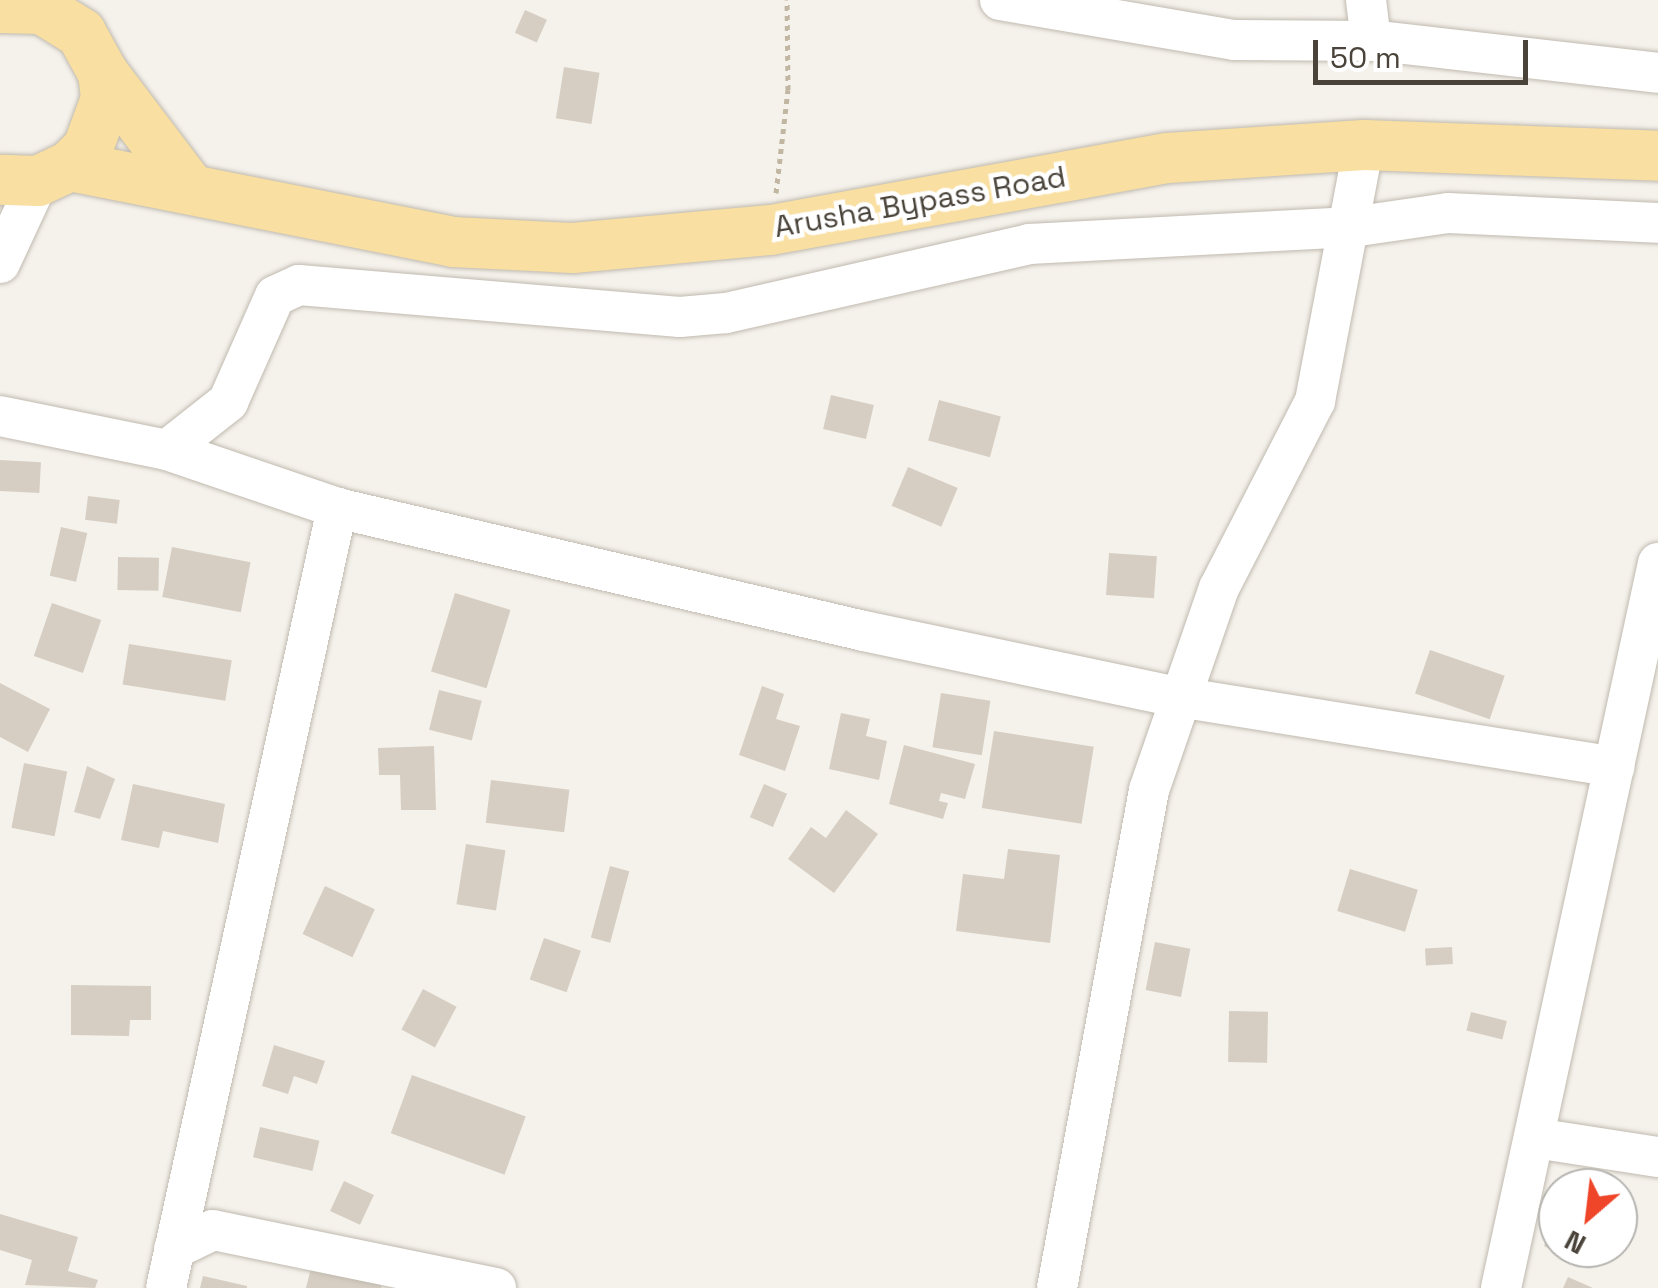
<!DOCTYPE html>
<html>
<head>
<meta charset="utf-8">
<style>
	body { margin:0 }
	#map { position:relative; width:1658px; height:1288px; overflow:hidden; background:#f5f2ec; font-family:"Space Grotesk",sans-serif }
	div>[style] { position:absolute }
	.building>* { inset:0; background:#d6cec2; transform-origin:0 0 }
	.path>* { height:5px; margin-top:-2.5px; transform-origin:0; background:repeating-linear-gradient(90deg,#c1b6a1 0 5px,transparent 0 10px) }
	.roads { filter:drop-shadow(0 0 2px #c0baaf) drop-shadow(0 0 2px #c0baaf) }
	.minor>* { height:40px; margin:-20px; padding:0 20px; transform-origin:20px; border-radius:20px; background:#fff }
	.major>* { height:50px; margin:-25px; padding:0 25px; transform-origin:25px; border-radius:25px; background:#f9dfa1 }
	span { translate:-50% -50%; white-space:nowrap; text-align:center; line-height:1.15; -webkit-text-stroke:9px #fff; paint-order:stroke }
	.street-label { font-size:30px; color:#49433a }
	.north { position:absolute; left:1538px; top:1168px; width:100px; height:100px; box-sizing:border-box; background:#fff; border:2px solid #b6b4b0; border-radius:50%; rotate:208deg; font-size:28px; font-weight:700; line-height:40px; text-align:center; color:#49433a }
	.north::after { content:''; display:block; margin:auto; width:35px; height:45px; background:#ef4529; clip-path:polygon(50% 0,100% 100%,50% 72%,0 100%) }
	.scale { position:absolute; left:1313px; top:40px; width:215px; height:45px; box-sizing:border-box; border:5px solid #49433a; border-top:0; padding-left:12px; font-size:30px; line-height:35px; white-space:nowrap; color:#49433a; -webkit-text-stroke:8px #fff; paint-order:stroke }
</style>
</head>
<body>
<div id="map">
	<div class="building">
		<div style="left:525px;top:10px;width:24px;height:25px;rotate:24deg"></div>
		<div style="left:564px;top:67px;width:36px;height:52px;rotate:9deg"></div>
		<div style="left:831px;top:395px;width:44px;height:35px;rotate:13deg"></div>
		<div style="left:939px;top:400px;width:64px;height:42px;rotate:15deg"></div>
		<div style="left:0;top:460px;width:41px;height:31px;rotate:3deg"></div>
		<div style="left:908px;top:467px;width:54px;height:42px;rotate:23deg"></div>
		<div style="left:88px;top:496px;width:32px;height:24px;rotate:7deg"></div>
		<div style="left:61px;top:527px;width:27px;height:50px;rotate:13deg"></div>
		<div style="left:172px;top:547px;width:80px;height:51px;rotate:11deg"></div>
		<div style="left:1109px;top:553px;width:48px;height:42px;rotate:4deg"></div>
		<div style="left:118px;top:557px;width:41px;height:33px;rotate:1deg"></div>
		<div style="left:455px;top:593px;width:58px;height:82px;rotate:17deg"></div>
		<div style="left:52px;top:603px;width:52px;height:56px;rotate:19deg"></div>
		<div style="left:129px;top:644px;width:104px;height:41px;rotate:9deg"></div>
		<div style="left:1430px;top:650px;width:79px;height:46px;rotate:19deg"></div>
		<div style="clip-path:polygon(0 683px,50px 709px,28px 752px,0 737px)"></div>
		<div style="clip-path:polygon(762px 686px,784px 694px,776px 719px,800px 726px,785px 771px,739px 755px)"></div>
		<div style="left:439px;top:690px;width:44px;height:41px;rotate:14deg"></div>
		<div style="left:941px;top:693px;width:50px;height:55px;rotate:9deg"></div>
		<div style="clip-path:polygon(841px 713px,870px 719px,866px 736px,887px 741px,879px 780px,829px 769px)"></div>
		<div style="left:994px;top:731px;width:101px;height:78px;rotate:9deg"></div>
		<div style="clip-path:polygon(904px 745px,975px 764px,965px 799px,941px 793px,939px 801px,948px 803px,943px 819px,889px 804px)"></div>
		<div style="clip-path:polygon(434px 746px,436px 810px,401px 810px,400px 775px,379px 775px,378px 748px)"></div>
		<div style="left:24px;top:763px;width:44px;height:66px;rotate:11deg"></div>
		<div style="clip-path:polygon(87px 766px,115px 779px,100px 819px,74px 812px)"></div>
		<div style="left:491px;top:780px;width:79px;height:43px;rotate:7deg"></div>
		<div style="clip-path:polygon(133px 784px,225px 804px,218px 843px,163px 831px,159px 848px,121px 840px)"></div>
		<div style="left:764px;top:784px;width:25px;height:36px;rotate:23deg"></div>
		<div style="clip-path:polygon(846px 810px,878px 834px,834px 893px,788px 859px,811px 827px,826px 838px)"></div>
		<div style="left:466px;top:844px;width:40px;height:61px;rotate:9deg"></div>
		<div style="clip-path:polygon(1008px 849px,1060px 855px,1050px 943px,956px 931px,963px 874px,1004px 879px)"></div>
		<div style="left:610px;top:866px;width:20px;height:74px;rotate:15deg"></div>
		<div style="left:1350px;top:869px;width:71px;height:44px;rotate:17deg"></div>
		<div style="left:325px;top:886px;width:55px;height:53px;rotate:25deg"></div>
		<div style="left:544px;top:938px;width:39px;height:44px;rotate:19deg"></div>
		<div style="left:1155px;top:942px;width:36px;height:49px;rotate:11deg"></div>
		<div style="left:1452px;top:947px;width:17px;height:27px;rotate:87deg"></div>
		<div style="clip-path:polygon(71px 985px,151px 986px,151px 1020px,130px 1020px,129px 1036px,71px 1035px)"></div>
		<div style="left:423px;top:989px;width:38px;height:46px;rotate:28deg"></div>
		<div style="left:1229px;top:1011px;width:39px;height:51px;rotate:1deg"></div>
		<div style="left:1471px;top:1012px;width:37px;height:19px;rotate:14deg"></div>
		<div style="clip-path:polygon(274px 1045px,325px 1061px,317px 1084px,294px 1076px,288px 1094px,262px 1086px)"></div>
		<div style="left:412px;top:1075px;width:121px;height:62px;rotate:20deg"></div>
		<div style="left:260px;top:1127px;width:61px;height:31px;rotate:13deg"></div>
		<div style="left:344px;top:1181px;width:33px;height:33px;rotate:25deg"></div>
		<div style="clip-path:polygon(0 1214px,78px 1237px,68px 1271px,98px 1280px,95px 1288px,25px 1285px,32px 1260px,0 1250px)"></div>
		<div style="clip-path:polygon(1552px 1229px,1558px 1248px,1589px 1248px,1581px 1265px,1544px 1246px)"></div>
		<div style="clip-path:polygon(311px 1268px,382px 1284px,381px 1288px,306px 1288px)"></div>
		<div style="clip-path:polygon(203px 1276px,247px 1286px,247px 1288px,200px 1288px)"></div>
		<div style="clip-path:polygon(1568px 1277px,1593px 1288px,1563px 1288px)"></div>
	</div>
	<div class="path">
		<div style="left:776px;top:193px;width:104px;rotate:-83.4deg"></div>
		<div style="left:788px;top:90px;width:90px;rotate:-90.6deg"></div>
	</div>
	<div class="roads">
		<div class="minor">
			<div style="left:1000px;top:0;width:238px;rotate:9.7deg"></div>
			<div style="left:1235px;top:40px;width:143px;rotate:0.4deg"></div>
			<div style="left:1366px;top:0;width:31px;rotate:83deg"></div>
			<div style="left:1370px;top:31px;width:13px;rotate:51deg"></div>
			<div style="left:1378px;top:41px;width:282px;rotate:6.5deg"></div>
			<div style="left:0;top:263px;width:90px;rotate:-65.1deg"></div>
			<div style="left:0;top:416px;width:170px;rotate:11.5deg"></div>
			<div style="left:167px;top:450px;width:180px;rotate:18.8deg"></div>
			<div style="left:337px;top:508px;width:541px;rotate:13.14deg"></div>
			<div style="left:864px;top:631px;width:321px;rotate:11.9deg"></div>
			<div style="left:1178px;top:697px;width:442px;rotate:9.1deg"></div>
			<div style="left:167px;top:450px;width:78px;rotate:-38.2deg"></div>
			<div style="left:228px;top:402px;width:116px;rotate:-66.1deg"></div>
			<div style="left:275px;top:296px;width:26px;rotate:-25deg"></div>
			<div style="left:299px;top:285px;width:382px;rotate:4.8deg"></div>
			<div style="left:680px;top:317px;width:46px;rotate:-5deg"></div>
			<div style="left:726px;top:313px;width:311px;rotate:-12.8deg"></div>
			<div style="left:1029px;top:244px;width:323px;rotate:-3deg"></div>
			<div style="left:1352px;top:227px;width:97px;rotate:-8.3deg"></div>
			<div style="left:1448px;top:213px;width:210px;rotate:2.7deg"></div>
			<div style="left:1535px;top:1138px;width:124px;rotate:8.8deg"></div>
			<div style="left:174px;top:1249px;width:43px;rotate:-26deg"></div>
			<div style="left:213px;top:1230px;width:289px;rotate:11.6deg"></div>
			<div style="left:166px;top:1288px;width:799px;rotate:-77.63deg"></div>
			<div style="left:1057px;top:1288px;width:506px;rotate:-79.53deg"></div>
			<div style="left:1149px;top:790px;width:214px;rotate:-70.9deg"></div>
			<div style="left:1219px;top:588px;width:210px;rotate:-62.8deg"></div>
			<div style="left:1315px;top:401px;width:261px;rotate:-79.2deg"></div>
			<div style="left:1501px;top:1288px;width:742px;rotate:-77.78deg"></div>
		</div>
		<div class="major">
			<div style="left:0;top:8px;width:42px;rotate:1.4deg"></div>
			<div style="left:42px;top:9px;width:46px;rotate:31.6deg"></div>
			<div style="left:81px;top:33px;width:46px;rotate:61.2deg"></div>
			<div style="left:103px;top:73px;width:26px;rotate:83deg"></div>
			<div style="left:106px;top:99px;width:52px;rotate:110.2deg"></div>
			<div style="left:88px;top:148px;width:25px;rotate:135deg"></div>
			<div style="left:70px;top:166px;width:35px;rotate:155deg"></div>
			<div style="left:38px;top:181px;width:38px;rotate:-178deg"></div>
			<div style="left:103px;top:73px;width:139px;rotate:52.9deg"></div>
			<div style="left:70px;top:166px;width:390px;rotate:11.2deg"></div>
			<div style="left:453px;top:242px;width:120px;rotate:2.9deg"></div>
			<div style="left:573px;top:248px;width:199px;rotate:-5.2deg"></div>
			<div style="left:771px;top:230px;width:403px;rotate:-10.3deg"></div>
			<div style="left:1168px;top:158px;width:196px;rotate:-3.8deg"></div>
			<div style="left:1364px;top:145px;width:294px;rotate:2.1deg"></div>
		</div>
	</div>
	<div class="street-label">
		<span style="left:920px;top:202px;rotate:-10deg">Arusha Bypass Road</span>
	</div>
	<div class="north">N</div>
	<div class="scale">50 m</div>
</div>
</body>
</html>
